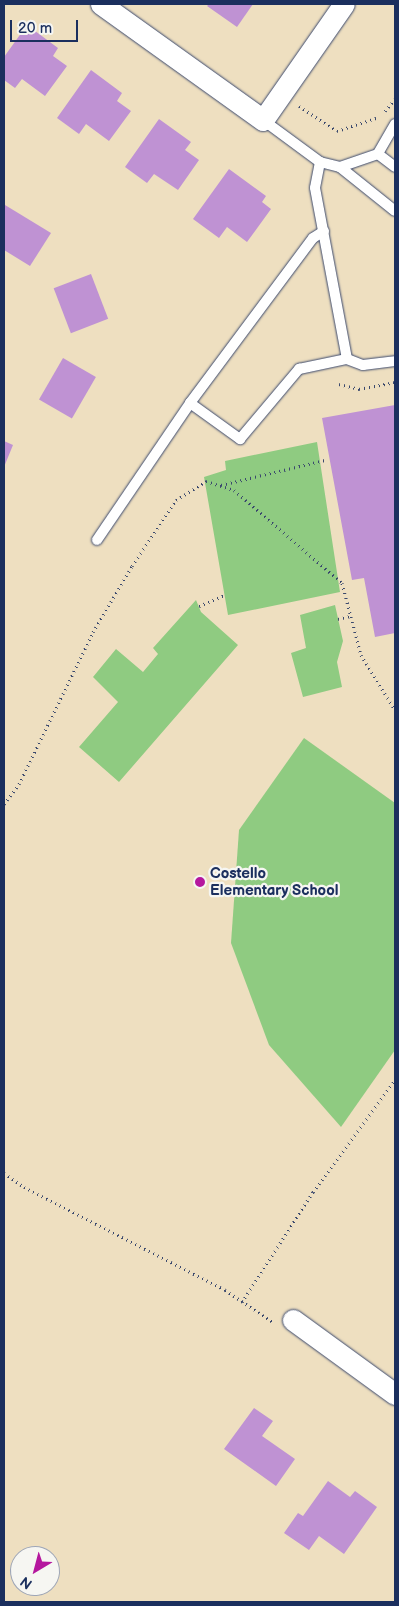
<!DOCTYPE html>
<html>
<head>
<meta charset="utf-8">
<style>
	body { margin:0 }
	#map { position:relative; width:399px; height:1606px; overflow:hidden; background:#eedfc0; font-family:"Balsamiq Sans",sans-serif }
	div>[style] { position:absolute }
	.green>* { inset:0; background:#8fcb81 }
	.building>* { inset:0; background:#bf92d3; transform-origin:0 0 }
	.path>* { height:3px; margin-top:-1.5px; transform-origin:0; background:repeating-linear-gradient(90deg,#3b496d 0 1px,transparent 0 5px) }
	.roads { filter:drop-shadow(0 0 1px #3b496d) drop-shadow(0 0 1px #3b496d) }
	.service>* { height:10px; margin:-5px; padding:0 5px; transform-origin:5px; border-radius:5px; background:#fff }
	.minor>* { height:21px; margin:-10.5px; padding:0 10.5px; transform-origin:10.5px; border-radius:10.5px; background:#fff }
	.dots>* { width:14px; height:14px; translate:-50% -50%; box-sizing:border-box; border:2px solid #f6f6f2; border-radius:50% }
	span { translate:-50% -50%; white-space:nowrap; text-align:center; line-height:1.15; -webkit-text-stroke:4.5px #f6f6f2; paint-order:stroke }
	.poi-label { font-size:15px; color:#1b2f5e; font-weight:700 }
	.left { translate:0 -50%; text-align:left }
	.frame { position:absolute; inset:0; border:5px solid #1b2f5e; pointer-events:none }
	.north { position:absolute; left:10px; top:1546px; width:50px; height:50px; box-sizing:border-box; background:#f6f6f2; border:1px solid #9ea6b7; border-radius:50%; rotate:217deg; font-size:14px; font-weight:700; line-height:20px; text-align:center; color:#1b2f5e }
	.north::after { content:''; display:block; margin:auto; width:18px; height:22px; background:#b5179e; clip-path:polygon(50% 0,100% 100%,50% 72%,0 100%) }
	.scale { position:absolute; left:10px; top:20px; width:68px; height:22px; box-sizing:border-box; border:2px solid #1b2f5e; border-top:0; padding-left:6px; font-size:15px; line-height:18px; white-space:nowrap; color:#1b2f5e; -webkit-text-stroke:4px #f6f6f2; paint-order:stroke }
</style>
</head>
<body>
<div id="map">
	<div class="green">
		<div style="clip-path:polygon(317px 442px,340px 592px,228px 615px,204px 477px,226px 470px,225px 461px)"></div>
		<div style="clip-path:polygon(196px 600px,201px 612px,238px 645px,119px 782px,79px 747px,118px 702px,93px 677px,116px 649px,143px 672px,158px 654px,153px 648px)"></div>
		<div style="clip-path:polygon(335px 605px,343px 641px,337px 662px,342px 687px,303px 697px,291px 653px,306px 648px,300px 615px)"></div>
		<div style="clip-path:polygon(304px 738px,395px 803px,395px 1050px,341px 1127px,269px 1045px,231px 943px,239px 830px)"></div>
	</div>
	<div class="building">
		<div style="clip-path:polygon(209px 4px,253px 4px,237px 27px,207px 6px)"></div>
		<div style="clip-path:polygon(27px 25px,58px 48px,53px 56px,67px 66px,45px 96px,22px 79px,15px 88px,4px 80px,4px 57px)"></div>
		<div style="clip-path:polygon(91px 70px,122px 93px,117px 101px,131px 111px,109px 141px,86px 124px,79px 134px,57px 118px)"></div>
		<div style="clip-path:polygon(159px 119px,191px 142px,185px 150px,199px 160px,178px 190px,154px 174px,147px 183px,125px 167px)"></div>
		<div style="clip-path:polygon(229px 169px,266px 196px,262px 202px,271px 209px,247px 242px,227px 227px,219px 238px,193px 219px)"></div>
		<div style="clip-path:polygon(5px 205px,51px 233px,30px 266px,4px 250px)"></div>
		<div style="left:91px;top:274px;width:48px;height:40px;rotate:69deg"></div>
		<div style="left:63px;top:358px;width:38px;height:48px;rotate:30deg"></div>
		<div style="clip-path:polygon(395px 405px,395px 633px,375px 637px,364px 578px,352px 580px,322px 418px)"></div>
		<div style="clip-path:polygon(4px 441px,13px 445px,4px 467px)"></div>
		<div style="clip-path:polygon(254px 1408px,273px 1421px,262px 1436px,295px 1459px,276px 1486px,224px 1449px)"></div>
		<div style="clip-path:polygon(328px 1481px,350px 1497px,355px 1491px,377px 1507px,344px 1554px,319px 1536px,309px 1550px,284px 1533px,298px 1513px,303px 1516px)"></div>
	</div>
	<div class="path">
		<div style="left:299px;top:106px;width:45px;rotate:33.3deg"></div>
		<div style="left:337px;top:131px;width:44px;rotate:-18.4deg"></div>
		<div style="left:385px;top:111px;width:16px;rotate:-50deg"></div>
		<div style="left:339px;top:384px;width:21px;rotate:14deg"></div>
		<div style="left:359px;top:389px;width:37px;rotate:-11deg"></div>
		<div style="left:221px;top:485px;width:107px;rotate:-13.5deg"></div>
		<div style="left:199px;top:606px;width:28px;rotate:-23deg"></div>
		<div style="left:338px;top:619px;width:12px;rotate:-14deg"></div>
		<div style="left:4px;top:804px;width:25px;rotate:-53deg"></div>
		<div style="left:19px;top:784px;width:169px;rotate:-64deg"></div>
		<div style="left:93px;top:632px;width:77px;rotate:-59.4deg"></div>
		<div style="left:132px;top:566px;width:79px;rotate:-56.3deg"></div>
		<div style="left:176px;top:500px;width:36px;rotate:-32deg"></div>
		<div style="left:206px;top:481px;width:29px;rotate:18deg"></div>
		<div style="left:234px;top:490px;width:143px;rotate:40.7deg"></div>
		<div style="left:342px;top:583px;width:74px;rotate:75.2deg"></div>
		<div style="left:361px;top:655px;width:65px;rotate:58.3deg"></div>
		<div style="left:4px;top:1173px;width:24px;rotate:35deg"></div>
		<div style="left:24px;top:1187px;width:226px;rotate:27.1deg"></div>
		<div style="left:225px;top:1290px;width:58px;rotate:33.7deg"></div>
		<div style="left:242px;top:1302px;width:131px;rotate:-57.2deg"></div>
		<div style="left:313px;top:1192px;width:139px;rotate:-53.8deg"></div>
	</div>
	<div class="roads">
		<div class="service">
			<div style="left:263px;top:120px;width:71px;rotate:36.4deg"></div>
			<div style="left:320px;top:162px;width:21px;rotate:14deg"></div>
			<div style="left:340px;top:167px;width:40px;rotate:-18.9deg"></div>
			<div style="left:395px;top:124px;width:34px;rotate:120deg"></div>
			<div style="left:378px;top:154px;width:21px;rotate:37deg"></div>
			<div style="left:320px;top:162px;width:26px;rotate:101deg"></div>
			<div style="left:315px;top:188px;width:174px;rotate:79.4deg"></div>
			<div style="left:347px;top:359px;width:17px;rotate:21deg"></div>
			<div style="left:363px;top:365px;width:32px;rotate:-7deg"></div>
			<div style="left:340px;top:167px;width:70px;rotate:38.7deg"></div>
			<div style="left:190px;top:403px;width:62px;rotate:35.8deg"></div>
			<div style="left:240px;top:439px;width:92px;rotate:-49.9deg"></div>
			<div style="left:299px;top:369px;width:49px;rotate:-11.8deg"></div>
			<div style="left:97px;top:540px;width:166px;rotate:-55.8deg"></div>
			<div style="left:190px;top:403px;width:206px;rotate:-53.3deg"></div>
			<div style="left:313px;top:238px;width:13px;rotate:-32deg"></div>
		</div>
		<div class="minor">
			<div style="left:101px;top:4px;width:199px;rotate:35.6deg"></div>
			<div style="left:263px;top:120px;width:141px;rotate:-55.1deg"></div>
			<div style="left:293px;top:1320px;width:126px;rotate:36deg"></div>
		</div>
	</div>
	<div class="dots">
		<div style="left:200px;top:882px;background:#b5179e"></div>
	</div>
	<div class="poi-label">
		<span class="left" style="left:210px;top:882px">Costello<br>Elementary School</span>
	</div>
	<div class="frame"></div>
	<div class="north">N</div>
	<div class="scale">20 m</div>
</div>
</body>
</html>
